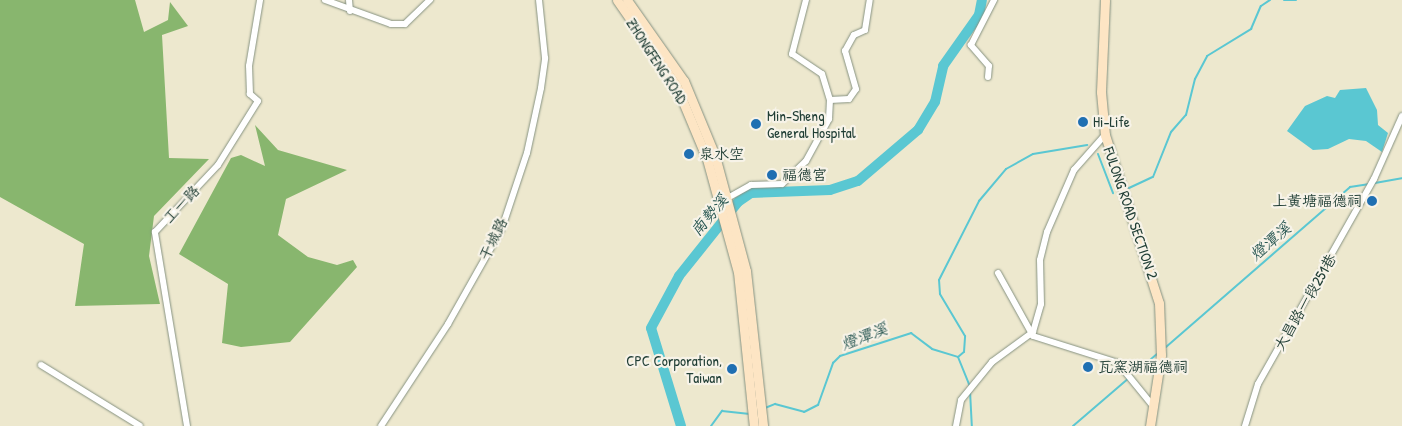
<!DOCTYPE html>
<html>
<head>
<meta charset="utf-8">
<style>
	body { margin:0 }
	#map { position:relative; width:1402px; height:426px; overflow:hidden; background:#ede8ce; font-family:"Patrick Hand","LXGW WenKai TC",sans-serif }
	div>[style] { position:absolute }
	.forest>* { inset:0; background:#88b66e }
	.water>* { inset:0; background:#5ac7d2 }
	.stream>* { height:2px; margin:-1px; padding:0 1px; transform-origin:1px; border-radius:1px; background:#5ac7d2 }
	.river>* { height:10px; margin:-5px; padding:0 5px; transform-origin:5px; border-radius:5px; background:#5ac7d2 }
	.roads { filter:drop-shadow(0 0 1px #869281) drop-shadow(0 0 1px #869281) }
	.minor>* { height:6px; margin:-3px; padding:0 3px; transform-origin:3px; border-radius:3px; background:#fff }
	.secondary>* { height:9px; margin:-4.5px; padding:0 4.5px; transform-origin:4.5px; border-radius:4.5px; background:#fde5c4 }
	.dots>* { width:14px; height:14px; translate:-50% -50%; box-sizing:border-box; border:2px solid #f7f3e8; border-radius:50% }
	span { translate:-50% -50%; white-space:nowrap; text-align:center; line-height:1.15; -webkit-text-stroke:4.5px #f7f3e8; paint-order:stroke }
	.street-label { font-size:15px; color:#1f3d34 }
	.poi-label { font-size:15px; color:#1f3d34 }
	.left { translate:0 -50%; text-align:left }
	.right { translate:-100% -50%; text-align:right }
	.water-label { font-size:16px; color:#2b5954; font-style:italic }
</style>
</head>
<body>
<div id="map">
	<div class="forest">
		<div style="clip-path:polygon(0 0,135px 0,144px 32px,168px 20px,170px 2px,188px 26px,162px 35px,169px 158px,209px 159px,154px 216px,149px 256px,160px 304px,75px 306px,84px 244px,0 197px)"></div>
		<div style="clip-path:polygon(255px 125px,278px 150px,347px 170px,286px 199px,278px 235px,308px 257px,337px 265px,353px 260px,357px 267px,290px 342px,241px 347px,222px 343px,228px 284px,179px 254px,231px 158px,241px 155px,265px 166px)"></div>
	</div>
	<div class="water">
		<div style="clip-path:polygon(1366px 88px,1377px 110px,1378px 125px,1388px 133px,1382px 152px,1366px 141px,1349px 139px,1328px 149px,1313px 150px,1287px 131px,1305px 106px,1327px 96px,1335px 98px,1340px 90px)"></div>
	</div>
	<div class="stream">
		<div style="left:1284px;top:0;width:12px"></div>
		<div style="left:1098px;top:154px;width:42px;rotate:69deg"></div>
		<div style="left:1375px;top:183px;width:27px;rotate:-10deg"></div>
		<div style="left:1129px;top:188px;width:26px;rotate:-25deg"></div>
		<div style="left:1153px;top:177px;width:48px;rotate:-68.2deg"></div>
		<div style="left:1171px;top:132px;width:23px;rotate:-49deg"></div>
		<div style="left:1186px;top:115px;width:37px;rotate:-76deg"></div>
		<div style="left:1195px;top:79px;width:26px;rotate:-62deg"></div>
		<div style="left:1207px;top:56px;width:52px;rotate:-31.5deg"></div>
		<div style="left:1251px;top:29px;width:25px;rotate:-67deg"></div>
		<div style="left:1261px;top:6px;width:11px;rotate:-34deg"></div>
		<div style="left:1166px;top:347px;width:244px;rotate:-41deg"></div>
		<div style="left:1350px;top:187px;width:18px;rotate:-9deg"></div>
		<div style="left:958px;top:357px;width:8px;rotate:-40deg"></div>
		<div style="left:964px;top:352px;width:16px;rotate:-86deg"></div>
		<div style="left:965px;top:336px;width:49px;rotate:-120.8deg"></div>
		<div style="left:940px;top:294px;width:14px;rotate:-94deg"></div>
		<div style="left:939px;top:280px;width:89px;rotate:-63.1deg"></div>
		<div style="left:979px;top:201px;width:42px;rotate:-49.8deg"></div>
		<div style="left:1006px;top:169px;width:31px;rotate:-29deg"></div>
		<div style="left:1033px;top:154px;width:55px;rotate:-9.5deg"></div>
		<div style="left:1135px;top:373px;width:29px;rotate:-41deg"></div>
		<div style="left:970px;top:391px;width:35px;rotate:87deg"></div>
		<div style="left:765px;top:408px;width:11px;rotate:-22deg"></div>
		<div style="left:775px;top:404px;width:30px;rotate:15deg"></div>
		<div style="left:804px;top:412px;width:16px;rotate:-27deg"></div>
		<div style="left:818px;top:405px;width:45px;rotate:-70.3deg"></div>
		<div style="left:833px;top:363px;width:10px;rotate:-45deg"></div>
		<div style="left:840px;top:356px;width:75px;rotate:-17.9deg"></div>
		<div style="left:911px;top:333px;width:26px;rotate:37deg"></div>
		<div style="left:932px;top:349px;width:27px;rotate:17deg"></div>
		<div style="left:958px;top:357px;width:31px;rotate:68deg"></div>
		<div style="left:711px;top:426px;width:19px;rotate:-54deg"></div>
		<div style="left:722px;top:411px;width:28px;rotate:6deg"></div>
		<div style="left:1073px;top:426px;width:74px;rotate:-40.6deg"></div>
	</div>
	<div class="river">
		<div style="left:681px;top:426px;width:102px;rotate:-107deg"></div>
		<div style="left:651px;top:328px;width:59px;rotate:-61.7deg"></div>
		<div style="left:679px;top:276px;width:95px;rotate:-51.4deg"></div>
		<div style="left:738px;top:202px;width:16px;rotate:-35deg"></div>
		<div style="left:751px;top:193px;width:79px;rotate:-2.2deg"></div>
		<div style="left:830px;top:190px;width:29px;rotate:-18deg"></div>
		<div style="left:858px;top:181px;width:79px;rotate:-40.4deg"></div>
		<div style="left:918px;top:130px;width:33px;rotate:-59deg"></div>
		<div style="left:935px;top:102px;width:37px;rotate:-77deg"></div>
		<div style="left:943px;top:66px;width:62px;rotate:-54.8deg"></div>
		<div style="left:979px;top:15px;width:15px;rotate:-79deg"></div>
	</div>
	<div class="roads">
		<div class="minor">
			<div style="left:325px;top:0;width:70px;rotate:20deg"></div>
			<div style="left:391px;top:24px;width:14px"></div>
			<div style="left:405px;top:24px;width:35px;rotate:-44deg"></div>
			<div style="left:349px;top:0;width:11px;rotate:85deg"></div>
			<div style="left:988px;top:77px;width:11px;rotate:-85deg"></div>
			<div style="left:989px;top:66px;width:28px;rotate:-131deg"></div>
			<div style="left:971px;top:45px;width:51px;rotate:-62.9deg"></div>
			<div style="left:830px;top:100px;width:19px;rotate:-3deg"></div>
			<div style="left:849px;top:99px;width:12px;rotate:-55deg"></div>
			<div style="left:856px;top:89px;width:40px;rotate:-106deg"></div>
			<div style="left:845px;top:51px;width:18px;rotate:-61deg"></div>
			<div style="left:854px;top:35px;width:12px;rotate:-24deg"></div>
			<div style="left:865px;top:30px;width:30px;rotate:-81deg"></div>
			<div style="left:724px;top:200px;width:31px;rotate:-29deg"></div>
			<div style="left:751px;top:185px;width:31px;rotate:-2deg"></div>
			<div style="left:782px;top:184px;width:33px;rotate:-44deg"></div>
			<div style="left:806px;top:161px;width:48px;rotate:-61.3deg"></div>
			<div style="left:829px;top:119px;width:19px;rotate:-87deg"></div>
			<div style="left:830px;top:100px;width:27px;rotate:-107deg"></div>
			<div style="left:822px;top:74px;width:36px;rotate:-146deg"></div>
			<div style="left:792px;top:54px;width:56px;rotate:-75.5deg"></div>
			<div style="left:998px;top:273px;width:72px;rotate:60.9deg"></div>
			<div style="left:1033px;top:336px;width:89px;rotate:17.6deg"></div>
			<div style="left:1118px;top:363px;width:55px;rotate:50.9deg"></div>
			<div style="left:41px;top:365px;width:116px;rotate:31.6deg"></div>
			<div style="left:187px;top:426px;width:197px;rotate:-99.4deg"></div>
			<div style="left:155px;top:232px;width:92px;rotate:-46.8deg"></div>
			<div style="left:218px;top:165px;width:75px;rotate:-58deg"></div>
			<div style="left:258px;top:101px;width:11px;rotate:-139deg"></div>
			<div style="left:250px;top:94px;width:28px;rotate:-92deg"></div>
			<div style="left:249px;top:66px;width:67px;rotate:-80.5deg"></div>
			<div style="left:381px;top:426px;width:122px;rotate:-56.7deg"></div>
			<div style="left:448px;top:324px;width:110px;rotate:-60.6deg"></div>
			<div style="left:502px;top:228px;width:79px;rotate:-71.6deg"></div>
			<div style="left:527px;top:153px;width:66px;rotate:-77.8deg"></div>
			<div style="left:541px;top:88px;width:30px;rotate:-82deg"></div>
			<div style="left:545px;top:58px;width:58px;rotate:-95.9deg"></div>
			<div style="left:956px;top:426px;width:26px;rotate:-79deg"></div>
			<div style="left:961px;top:400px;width:49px;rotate:-50.8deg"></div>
			<div style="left:992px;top:362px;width:51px;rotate:-36.2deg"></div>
			<div style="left:1033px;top:332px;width:29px;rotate:-74deg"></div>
			<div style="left:1041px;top:304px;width:44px;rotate:-91.3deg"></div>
			<div style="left:1040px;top:260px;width:29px;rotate:-76deg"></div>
			<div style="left:1047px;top:232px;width:68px;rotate:-66.5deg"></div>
			<div style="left:1074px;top:170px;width:47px;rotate:-48.5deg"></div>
			<div style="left:1245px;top:426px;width:44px;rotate:-72.8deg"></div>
			<div style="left:1258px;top:384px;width:236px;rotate:-60.5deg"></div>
			<div style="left:1374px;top:179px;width:69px;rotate:-66deg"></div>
		</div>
		<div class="secondary">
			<div style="left:617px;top:0;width:103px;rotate:55.2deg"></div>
			<div style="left:676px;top:85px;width:80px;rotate:67.3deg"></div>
			<div style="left:707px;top:159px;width:117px;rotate:74.7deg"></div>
			<div style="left:738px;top:272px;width:155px;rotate:84.1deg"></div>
			<div style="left:627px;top:0;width:99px;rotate:54.9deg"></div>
			<div style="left:684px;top:81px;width:81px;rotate:67.5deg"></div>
			<div style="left:715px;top:156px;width:119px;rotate:74.9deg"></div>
			<div style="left:746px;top:271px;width:156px;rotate:83.7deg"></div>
			<div style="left:1105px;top:0;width:92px;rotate:92.5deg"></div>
			<div style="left:1101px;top:92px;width:43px;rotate:84.7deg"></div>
			<div style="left:1105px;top:135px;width:176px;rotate:72.2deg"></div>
			<div style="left:1159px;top:303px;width:52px;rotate:87.8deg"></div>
			<div style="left:1161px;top:355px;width:72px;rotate:98.8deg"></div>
		</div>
	</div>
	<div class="dots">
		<div style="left:1083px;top:122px;background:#1f6fb2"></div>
		<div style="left:756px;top:124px;background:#1f6fb2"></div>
		<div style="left:689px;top:154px;background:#1f6fb2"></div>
		<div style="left:772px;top:175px;background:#1f6fb2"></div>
		<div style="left:1372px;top:201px;background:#1f6fb2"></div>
		<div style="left:1088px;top:367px;background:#1f6fb2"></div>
		<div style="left:732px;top:369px;background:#1f6fb2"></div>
	</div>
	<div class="street-label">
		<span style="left:657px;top:61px;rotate:57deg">ZHONGFENG ROAD</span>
		<span style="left:181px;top:204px;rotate:-47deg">工一路</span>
		<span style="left:1131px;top:213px;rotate:71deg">FULONG ROAD SECTION 2</span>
		<span style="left:493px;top:239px;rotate:-65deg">干城路</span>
		<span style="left:1305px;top:302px;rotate:-60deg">大昌路一段251巷</span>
	</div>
	<div class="poi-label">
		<span class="left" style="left:767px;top:124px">Min-Sheng<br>General Hospital</span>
		<span class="left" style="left:1093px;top:122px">Hi-Life</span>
		<span class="left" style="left:699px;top:154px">泉水空</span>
		<span class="left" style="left:782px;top:175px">福德宮</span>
		<span class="right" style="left:1362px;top:201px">上黃塘福德祠</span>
		<span class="right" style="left:722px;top:369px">CPC Corporation,<br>Taiwan</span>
		<span class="left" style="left:1098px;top:367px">瓦窯湖福德祠</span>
	</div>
	<div class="water-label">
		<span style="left:709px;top:215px;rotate:-50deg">南勢溪</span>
		<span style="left:1270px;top:241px;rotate:-41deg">燈潭溪</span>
		<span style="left:864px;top:336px;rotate:-21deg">燈潭溪</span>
	</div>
</div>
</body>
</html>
